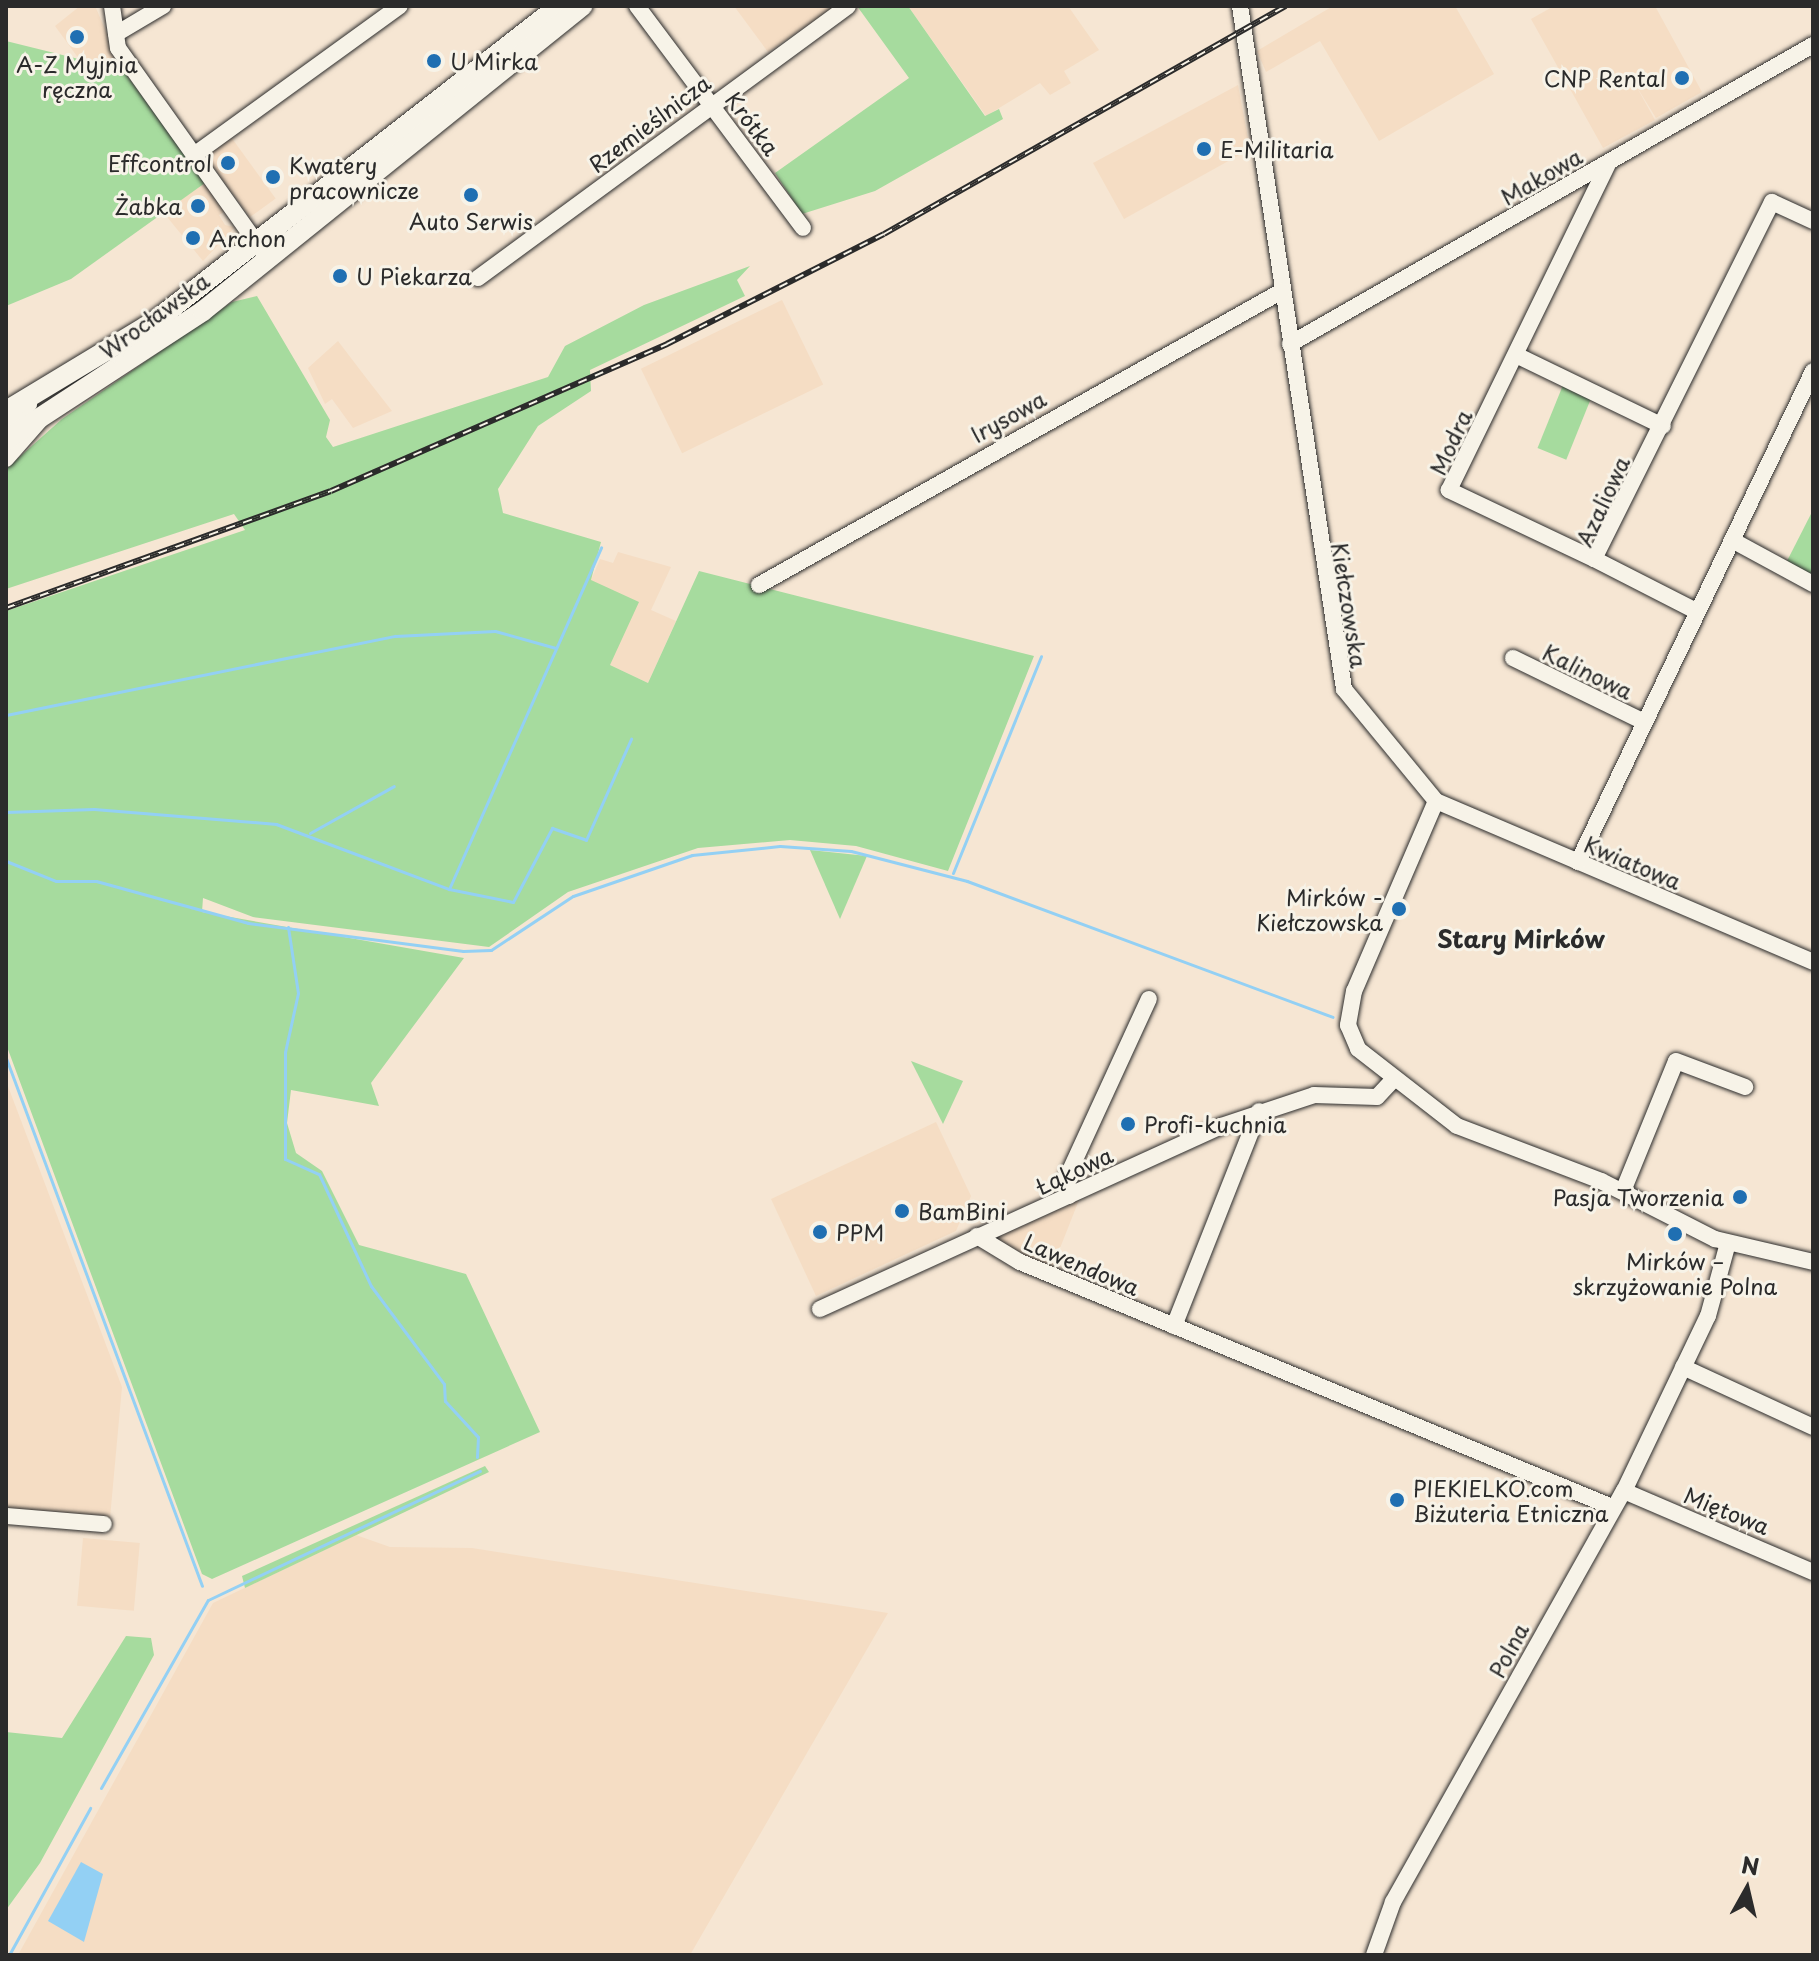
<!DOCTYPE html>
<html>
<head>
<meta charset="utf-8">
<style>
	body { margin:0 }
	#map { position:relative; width:1819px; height:1961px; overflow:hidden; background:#f6e6d3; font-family:"Playpen Sans",sans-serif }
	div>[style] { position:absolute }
	.built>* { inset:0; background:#f5ddc4; transform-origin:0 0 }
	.green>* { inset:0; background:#a6db9e; transform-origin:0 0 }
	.water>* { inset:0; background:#93d0f4 }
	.stream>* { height:3px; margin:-1.5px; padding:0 1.5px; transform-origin:1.5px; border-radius:1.5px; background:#93d0f4 }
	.roads { filter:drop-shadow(0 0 2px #2b2b2b) drop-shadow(0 0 2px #2b2b2b) }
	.minor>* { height:16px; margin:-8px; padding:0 8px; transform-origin:8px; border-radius:8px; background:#f7f3e8 }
	.major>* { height:20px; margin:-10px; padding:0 10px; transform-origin:10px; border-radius:10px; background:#f7f3e8 }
	.rail>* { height:6px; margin-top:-3px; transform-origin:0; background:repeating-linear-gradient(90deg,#f7f3e8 0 9px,#2b2b2b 0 18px); box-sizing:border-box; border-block:2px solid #2b2b2b }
	.dots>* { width:22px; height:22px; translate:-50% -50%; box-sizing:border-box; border:4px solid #f7f3e8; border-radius:50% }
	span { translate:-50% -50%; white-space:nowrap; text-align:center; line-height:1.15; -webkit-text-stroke:6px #f7f3e8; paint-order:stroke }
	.poi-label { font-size:22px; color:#2b2b2b }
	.left { translate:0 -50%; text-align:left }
	.right { translate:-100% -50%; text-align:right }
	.street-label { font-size:22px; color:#2b2b2b }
	.neighbourhood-label { font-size:24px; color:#2b2b2b; font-weight:700 }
	.frame { position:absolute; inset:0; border:8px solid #2b2b2b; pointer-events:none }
	.north { position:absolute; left:1707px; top:1849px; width:80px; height:80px; -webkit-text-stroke:6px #f7f3e8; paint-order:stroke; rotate:8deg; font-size:22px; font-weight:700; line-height:32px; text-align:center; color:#2b2b2b }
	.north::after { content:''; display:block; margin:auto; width:28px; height:36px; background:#2b2b2b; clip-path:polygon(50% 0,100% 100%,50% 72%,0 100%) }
</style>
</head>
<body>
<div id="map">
	<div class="built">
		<div style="clip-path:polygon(80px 6px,95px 6px,123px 70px,79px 59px,55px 26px)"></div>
		<div style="clip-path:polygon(734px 6px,836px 6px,768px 52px)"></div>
		<div style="clip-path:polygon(908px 6px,1068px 6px,1099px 50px,1064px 71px,1071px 83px,1050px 95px,1040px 83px,986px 116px)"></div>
		<div style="clip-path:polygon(1333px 6px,1455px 6px,1494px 74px,1379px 141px,1320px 41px,1266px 72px,1257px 51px)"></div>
		<div style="clip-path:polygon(1554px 6px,1655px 6px,1702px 92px,1656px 118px,1635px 84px,1655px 120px,1603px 148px,1531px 19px)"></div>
		<div style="clip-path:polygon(1238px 85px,1250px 149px,1124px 219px,1093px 163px)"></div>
		<div style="left:231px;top:137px;width:76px;height:32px;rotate:54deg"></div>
		<div style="clip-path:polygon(205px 183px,225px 211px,219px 215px,225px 225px,235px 227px,203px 261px,163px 212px)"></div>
		<div style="left:782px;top:300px;width:94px;height:157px;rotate:64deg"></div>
		<div style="clip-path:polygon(338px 341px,367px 379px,392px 411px,353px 428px,332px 399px,325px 404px,308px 368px)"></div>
		<div style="clip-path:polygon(618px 552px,671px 567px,651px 610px,676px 621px,648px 683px,610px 665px,591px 580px,600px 559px,613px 563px)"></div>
		<div style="clip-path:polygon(6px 1081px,122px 1387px,110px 1518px,6px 1509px)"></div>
		<div style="clip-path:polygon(936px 1122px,971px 1196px,956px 1231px,816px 1296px,771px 1199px)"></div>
		<div style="clip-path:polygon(1079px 1200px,1051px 1271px,987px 1242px)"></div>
		<div style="clip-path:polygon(356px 1535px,390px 1547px,472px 1548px,888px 1613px,690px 1955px,18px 1955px,213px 1603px)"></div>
		<div style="left:83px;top:1538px;width:57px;height:68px;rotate:5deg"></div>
	</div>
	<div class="green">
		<div style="clip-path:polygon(857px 6px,908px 6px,985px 116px,999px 109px,1003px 119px,875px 191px,802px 214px,775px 173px,909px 78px)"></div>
		<div style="clip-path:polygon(6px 41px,123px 70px,205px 183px,71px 279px,6px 306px)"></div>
		<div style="clip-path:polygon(750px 266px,737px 280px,745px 296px,590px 370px,591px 391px,538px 426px,498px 489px,503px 513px,601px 542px,591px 580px,639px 602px,610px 665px,648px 683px,699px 571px,1034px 656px,948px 871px,856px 846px,790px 840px,698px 848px,568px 892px,489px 947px,253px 917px,203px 898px,202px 912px,464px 958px,371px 1083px,379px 1106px,291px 1090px,287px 1123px,296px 1153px,322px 1171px,359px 1245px,466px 1274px,540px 1432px,212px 1579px,202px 1574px,6px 1044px,6px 611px,245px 530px,234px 514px,6px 589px,6px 469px,62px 419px,232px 302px,257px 296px,330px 420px,326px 437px,333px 447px,548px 377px,565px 346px,644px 305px)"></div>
		<div style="left:1563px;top:385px;width:31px;height:68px;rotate:22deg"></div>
		<div style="clip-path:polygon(1813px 510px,1813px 581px,1787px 561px)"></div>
		<div style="clip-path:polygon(810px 850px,867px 856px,840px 919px)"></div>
		<div style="clip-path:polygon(911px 1061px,963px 1081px,943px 1124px)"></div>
		<div style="clip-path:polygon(485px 1466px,489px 1472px,245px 1588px,242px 1576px)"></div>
		<div style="clip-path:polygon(126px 1636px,151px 1638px,154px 1655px,40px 1863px,6px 1910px,6px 1732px,62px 1738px)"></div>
	</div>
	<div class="water">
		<div style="clip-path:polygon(81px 1862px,103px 1874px,84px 1942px,48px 1921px)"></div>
	</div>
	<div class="stream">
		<div style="left:6px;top:715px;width:397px;rotate:-11.5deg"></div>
		<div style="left:395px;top:636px;width:100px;rotate:-2.9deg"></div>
		<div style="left:495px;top:631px;width:63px;rotate:15.6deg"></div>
		<div style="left:6px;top:812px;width:88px;rotate:-2deg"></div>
		<div style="left:94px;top:809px;width:183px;rotate:4.7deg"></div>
		<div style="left:276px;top:824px;width:185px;rotate:20.6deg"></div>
		<div style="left:449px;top:889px;width:374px;rotate:-66deg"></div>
		<div style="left:310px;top:833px;width:96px;rotate:-29.2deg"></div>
		<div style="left:6px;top:861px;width:54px;rotate:21.8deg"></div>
		<div style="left:56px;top:881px;width:40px"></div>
		<div style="left:96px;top:881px;width:158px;rotate:15.4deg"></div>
		<div style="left:248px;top:923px;width:217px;rotate:7.4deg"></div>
		<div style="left:463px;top:951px;width:28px;rotate:-2deg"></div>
		<div style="left:491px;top:950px;width:98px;rotate:-33.4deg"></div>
		<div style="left:573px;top:896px;width:126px;rotate:-19deg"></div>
		<div style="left:692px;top:855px;width:88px;rotate:-5.8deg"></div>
		<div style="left:780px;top:846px;width:71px;rotate:4deg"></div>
		<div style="left:851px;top:851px;width:120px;rotate:14.5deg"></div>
		<div style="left:967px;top:881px;width:390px;rotate:20.4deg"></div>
		<div style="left:953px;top:873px;width:234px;rotate:-67.9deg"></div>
		<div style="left:449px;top:889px;width:65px;rotate:11.5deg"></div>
		<div style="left:513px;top:902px;width:84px;rotate:-62.2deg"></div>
		<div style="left:552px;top:828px;width:36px;rotate:19deg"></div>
		<div style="left:586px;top:840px;width:111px;rotate:-66deg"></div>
		<div style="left:288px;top:927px;width:67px;rotate:81.4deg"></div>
		<div style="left:298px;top:993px;width:60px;rotate:102.4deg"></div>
		<div style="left:285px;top:1052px;width:107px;rotate:90deg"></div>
		<div style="left:285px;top:1159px;width:37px;rotate:24deg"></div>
		<div style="left:319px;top:1174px;width:123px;rotate:65.1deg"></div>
		<div style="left:371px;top:1286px;width:122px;rotate:53.3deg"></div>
		<div style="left:444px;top:1384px;width:17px;rotate:87deg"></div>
		<div style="left:445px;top:1401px;width:49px;rotate:47.5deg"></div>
		<div style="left:478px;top:1437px;width:20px;rotate:93deg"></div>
		<div style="left:6px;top:1058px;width:563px;rotate:69.63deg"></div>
		<div style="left:101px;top:1788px;width:216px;rotate:-60.4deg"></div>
		<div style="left:208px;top:1600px;width:301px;rotate:-25.4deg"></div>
		<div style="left:9px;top:1955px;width:168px;rotate:-61.1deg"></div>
	</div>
	<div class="roads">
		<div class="minor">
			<div style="left:112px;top:6px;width:42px;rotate:81.9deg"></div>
			<div style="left:118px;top:48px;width:250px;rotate:54.6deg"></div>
			<div style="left:637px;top:6px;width:277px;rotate:53.2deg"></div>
			<div style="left:1240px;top:6px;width:691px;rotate:81.34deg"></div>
			<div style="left:1344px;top:689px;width:145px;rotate:50.6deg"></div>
			<div style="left:1436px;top:801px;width:410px;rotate:23.1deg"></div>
			<div style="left:116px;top:34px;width:55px;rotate:-30.8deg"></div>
			<div style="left:194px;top:155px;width:254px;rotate:-35.9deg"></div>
			<div style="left:478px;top:278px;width:459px;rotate:-36.3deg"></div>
			<div style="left:1290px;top:344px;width:602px;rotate:-29.76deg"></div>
			<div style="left:1516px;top:355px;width:163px;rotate:25.8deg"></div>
			<div style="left:6px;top:429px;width:34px;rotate:-47deg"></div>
			<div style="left:6px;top:459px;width:53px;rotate:-48.8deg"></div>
			<div style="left:1732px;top:540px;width:92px;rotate:28.5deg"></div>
			<div style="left:1594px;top:559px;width:161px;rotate:-154.6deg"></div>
			<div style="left:1449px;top:490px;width:363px;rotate:-64deg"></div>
			<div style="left:759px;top:585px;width:600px;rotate:-29.34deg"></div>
			<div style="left:1696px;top:611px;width:114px;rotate:-153deg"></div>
			<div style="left:1594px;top:559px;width:399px;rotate:-63.5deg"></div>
			<div style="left:1772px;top:202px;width:45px;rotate:24.9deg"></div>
			<div style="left:1513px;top:658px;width:146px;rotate:26deg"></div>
			<div style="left:1436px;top:801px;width:207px;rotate:113.3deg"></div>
			<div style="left:1354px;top:991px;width:35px;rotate:100deg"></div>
			<div style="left:1348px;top:1025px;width:26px;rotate:67deg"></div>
			<div style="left:1358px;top:1049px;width:125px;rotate:37.9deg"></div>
			<div style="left:1457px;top:1126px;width:154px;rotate:20.9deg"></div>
			<div style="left:1601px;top:1181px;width:128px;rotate:27deg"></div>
			<div style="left:1715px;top:1239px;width:101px;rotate:13.2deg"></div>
			<div style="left:1578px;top:862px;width:544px;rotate:-64.42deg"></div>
			<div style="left:1623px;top:1191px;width:140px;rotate:-67.8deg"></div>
			<div style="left:1676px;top:1061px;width:74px;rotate:20.6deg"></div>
			<div style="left:1069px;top:1196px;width:19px;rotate:-96deg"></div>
			<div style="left:1067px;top:1177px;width:196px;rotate:-65.3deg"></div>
			<div style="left:977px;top:1236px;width:50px;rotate:31.2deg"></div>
			<div style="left:1020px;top:1262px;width:641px;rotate:22.48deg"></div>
			<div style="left:820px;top:1309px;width:441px;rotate:-24.5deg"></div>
			<div style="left:1221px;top:1126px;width:98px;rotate:-18.4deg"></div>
			<div style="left:1314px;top:1095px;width:63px;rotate:1.8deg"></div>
			<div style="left:1377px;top:1097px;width:23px;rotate:-47deg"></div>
			<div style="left:1174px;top:1326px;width:231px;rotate:-68.4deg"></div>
			<div style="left:1683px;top:1367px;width:143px;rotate:24.8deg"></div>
			<div style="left:1624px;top:1491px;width:206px;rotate:23.2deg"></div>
			<div style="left:6px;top:1516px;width:98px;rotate:4.7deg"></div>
			<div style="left:1374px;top:1955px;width:56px;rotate:-70.3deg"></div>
			<div style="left:1393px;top:1902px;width:471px;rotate:-60.7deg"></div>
			<div style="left:1624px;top:1491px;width:194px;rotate:-64.4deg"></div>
			<div style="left:1708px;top:1316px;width:76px;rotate:-74.7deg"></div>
		</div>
		<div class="major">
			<div style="left:6px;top:411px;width:174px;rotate:-31.1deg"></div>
			<div style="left:155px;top:321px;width:512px;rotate:-37.94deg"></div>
			<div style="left:6px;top:440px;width:235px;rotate:-33.2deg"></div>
			<div style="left:203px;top:311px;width:487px;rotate:-38.8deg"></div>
		</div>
	</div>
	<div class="rail">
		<div style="left:6px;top:608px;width:345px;rotate:-19.8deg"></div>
		<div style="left:331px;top:491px;width:367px;rotate:-23.6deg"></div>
		<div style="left:667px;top:344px;width:243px;rotate:-26.9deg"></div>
		<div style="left:884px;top:234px;width:462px;rotate:-29.6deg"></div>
	</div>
	<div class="dots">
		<div style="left:77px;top:37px;background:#1f6fb2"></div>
		<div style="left:434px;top:61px;background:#1f6fb2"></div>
		<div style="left:1682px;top:78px;background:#1f6fb2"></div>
		<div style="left:1204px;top:149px;background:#1f6fb2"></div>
		<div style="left:228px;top:163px;background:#1f6fb2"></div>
		<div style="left:273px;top:177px;background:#1f6fb2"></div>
		<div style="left:471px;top:195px;background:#1f6fb2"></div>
		<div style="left:198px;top:206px;background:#1f6fb2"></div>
		<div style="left:193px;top:238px;background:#1f6fb2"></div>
		<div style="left:340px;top:276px;background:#1f6fb2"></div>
		<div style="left:1399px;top:909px;background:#1f6fb2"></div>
		<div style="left:1128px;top:1124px;background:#1f6fb2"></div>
		<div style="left:1740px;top:1197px;background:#1f6fb2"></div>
		<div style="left:902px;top:1211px;background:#1f6fb2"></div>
		<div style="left:820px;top:1232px;background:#1f6fb2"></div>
		<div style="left:1675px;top:1234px;background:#1f6fb2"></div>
		<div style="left:1397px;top:1500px;background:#1f6fb2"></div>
	</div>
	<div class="poi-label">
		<span class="left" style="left:450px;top:61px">U Mirka</span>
		<span style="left:77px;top:76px">A-Z Myjnia<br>ręczna</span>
		<span class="right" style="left:1666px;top:78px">CNP Rental</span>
		<span class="left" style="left:1220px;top:149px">E-Militaria</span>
		<span class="right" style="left:212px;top:163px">Effcontrol</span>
		<span class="left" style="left:289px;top:177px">Kwatery<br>pracownicze</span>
		<span class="right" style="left:182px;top:206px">Żabka</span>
		<span style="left:471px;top:221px">Auto Serwis</span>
		<span class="left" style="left:209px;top:238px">Archon</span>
		<span class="left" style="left:356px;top:276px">U Piekarza</span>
		<span class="right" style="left:1383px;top:909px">Mirków -<br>Kiełczowska</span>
		<span class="left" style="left:1144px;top:1124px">Profi-kuchnia</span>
		<span class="right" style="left:1724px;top:1197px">Pasja Tworzenia</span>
		<span class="left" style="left:918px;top:1211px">BamBini</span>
		<span class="left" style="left:836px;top:1232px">PPM</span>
		<span style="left:1675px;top:1273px">Mirków –<br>skrzyżowanie Polna</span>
		<span class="left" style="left:1413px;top:1500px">PIEKIELKO.com<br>Biżuteria Etniczna</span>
	</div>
	<div class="street-label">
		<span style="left:649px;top:123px;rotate:-37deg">Rzemieślnicza</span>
		<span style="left:753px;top:123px;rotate:53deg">Krótka</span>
		<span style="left:1541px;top:176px;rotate:-30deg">Makowa</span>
		<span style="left:154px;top:315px;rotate:-36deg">Wrocławska</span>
		<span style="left:1008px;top:416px;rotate:-29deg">Irysowa</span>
		<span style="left:1450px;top:442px;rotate:-65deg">Modra</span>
		<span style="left:1602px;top:501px;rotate:-65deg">Azaliowa</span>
		<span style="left:1350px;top:605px;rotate:81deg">Kiełczowska</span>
		<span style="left:1588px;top:671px;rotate:26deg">Kalinowa</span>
		<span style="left:1633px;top:862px;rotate:23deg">Kwiatowa</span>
		<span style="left:1074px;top:1170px;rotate:-25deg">Łąkowa</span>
		<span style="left:1082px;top:1264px;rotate:23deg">Lawendowa</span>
		<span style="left:1727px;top:1510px;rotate:22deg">Miętowa</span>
		<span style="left:1508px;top:1650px;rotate:-62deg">Polna</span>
	</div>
	<div class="neighbourhood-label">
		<span style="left:1521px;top:939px">Stary Mirków</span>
	</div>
	<div class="frame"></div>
	<div class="north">N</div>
</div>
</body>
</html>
